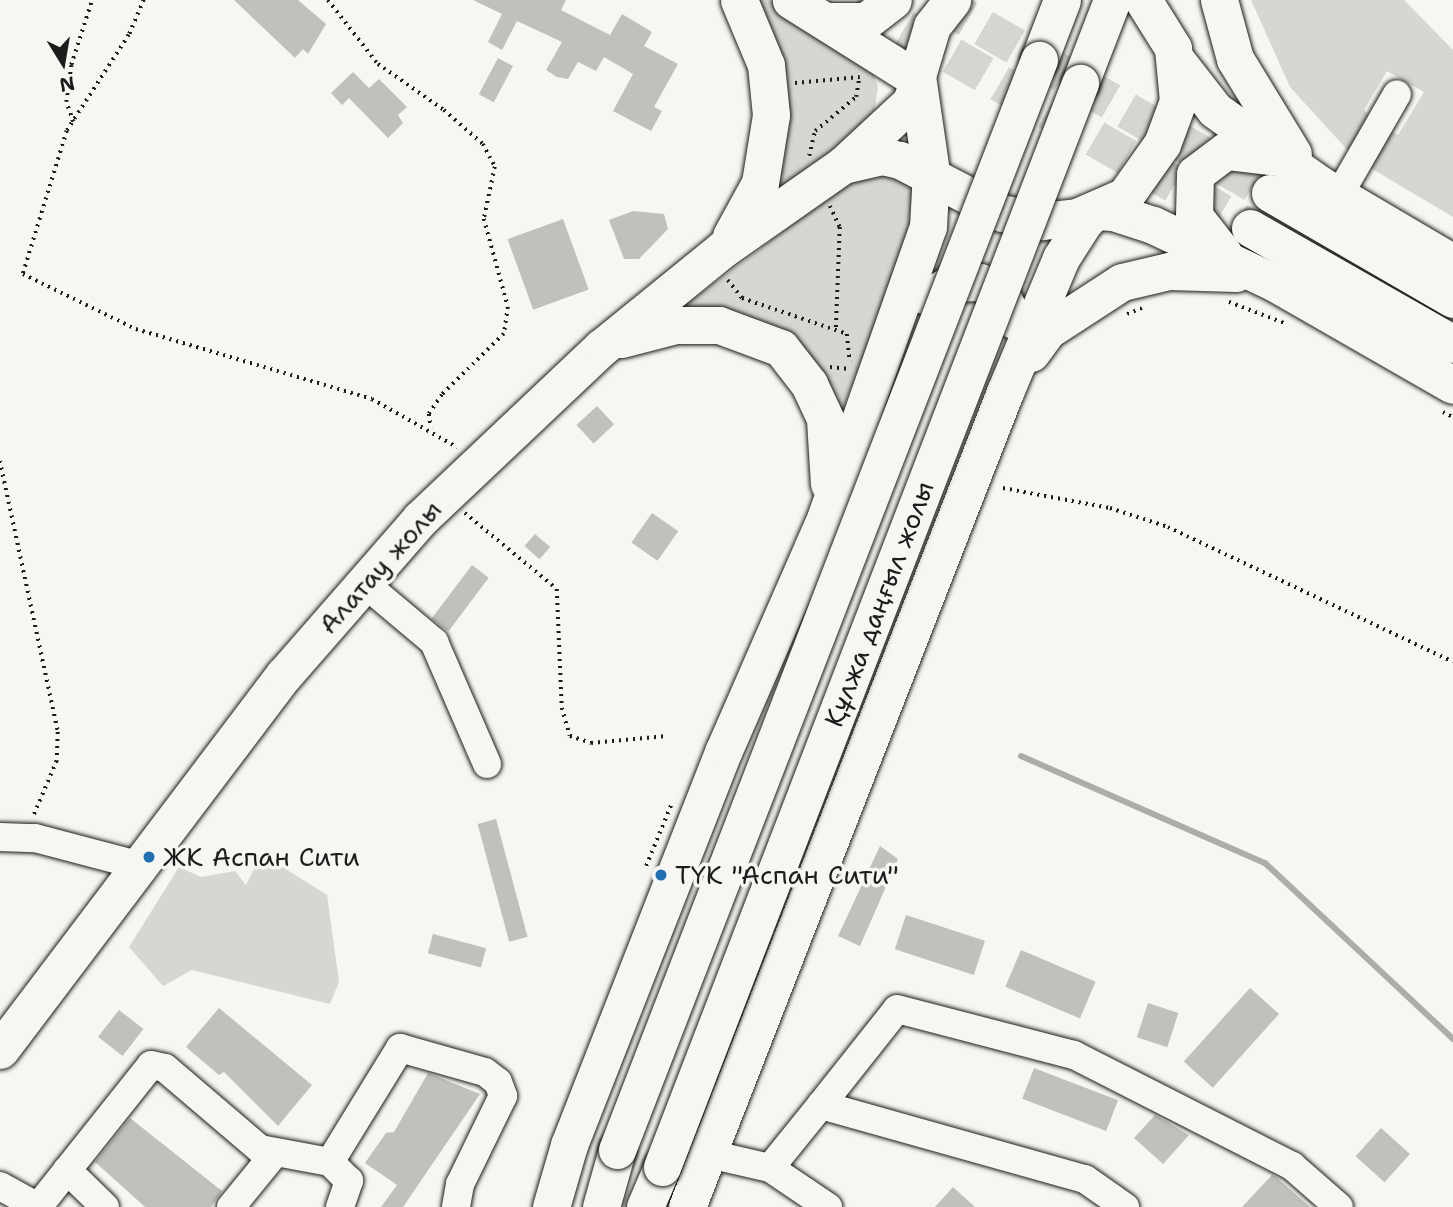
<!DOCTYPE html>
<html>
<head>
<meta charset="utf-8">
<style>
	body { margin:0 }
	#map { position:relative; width:1453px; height:1207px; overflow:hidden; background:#f6f6f2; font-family:"Shantell Sans",sans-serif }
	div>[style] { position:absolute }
	.green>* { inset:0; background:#d6d6d2 }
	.stream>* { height:6px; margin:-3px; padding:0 3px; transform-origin:3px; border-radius:3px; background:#acaca9 }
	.building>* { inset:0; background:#c0c0bd; transform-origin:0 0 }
	.major-tunnel>* { height:37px; margin-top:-18.5px; transform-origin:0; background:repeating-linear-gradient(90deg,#d5d5d2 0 37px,transparent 0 55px) }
	.path>* { height:3.5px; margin-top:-1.75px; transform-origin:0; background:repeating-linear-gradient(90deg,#1c1c1c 0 2px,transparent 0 7px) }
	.roads { filter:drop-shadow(0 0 2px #1c1c1c) drop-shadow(0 0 2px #1c1c1c) }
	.minor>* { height:28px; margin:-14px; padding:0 14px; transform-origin:14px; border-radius:14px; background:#f6f6f2 }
	.major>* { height:37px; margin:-18.5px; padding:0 18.5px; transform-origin:18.5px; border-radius:18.5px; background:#f6f6f2 }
	.bridges { filter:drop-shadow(0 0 2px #1c1c1c) drop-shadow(0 0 2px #1c1c1c) }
	.major-bridge>* { height:37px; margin:-18.5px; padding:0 18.5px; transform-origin:18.5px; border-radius:18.5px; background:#f6f6f2 }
	.dots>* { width:19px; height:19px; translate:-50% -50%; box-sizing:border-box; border:4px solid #f6f6f2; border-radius:50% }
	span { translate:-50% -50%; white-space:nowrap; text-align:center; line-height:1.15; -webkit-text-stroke:7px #f6f6f2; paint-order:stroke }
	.street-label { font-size:26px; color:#1c1c1c }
	.poi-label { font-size:26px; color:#1c1c1c }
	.left { translate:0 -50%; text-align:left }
	.north { position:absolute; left:28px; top:28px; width:70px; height:70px; -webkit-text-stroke:5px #f6f6f2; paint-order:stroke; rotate:169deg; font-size:19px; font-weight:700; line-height:28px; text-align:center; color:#1c1c1c }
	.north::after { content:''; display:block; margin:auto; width:24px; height:32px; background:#1c1c1c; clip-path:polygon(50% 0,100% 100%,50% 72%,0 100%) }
</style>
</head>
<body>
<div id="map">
	<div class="green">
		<div style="clip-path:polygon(749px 0,769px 0,872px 71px,878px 87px,874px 114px,864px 126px,754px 215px,767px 187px)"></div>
		<div style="clip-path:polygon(1251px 0,1404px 0,1453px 50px,1453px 217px,1369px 167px,1390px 130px,1398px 135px,1424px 92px,1387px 71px,1364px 110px,1374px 119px,1352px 155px,1290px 87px)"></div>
		<div style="clip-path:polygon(876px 170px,903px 179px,916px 198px,917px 219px,837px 423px,823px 387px,672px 315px,855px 178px)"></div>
		<div style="clip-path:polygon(278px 864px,327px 895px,339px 982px,330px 1004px,192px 970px,163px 986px,129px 947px,179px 867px,201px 877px,235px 871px,246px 885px,256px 865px)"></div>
	</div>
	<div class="stream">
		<div style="left:1021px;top:756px;width:266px;rotate:23.7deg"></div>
		<div style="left:1265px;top:863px;width:258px;rotate:43.1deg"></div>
	</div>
	<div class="building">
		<div style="clip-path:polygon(234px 0,298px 0,326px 24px,308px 54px,303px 49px,295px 58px)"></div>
		<div style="clip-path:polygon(473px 0,566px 0,561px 10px,610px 35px,622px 14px,652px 32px,644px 46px,678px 64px,654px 107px,662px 111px,651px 131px,613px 111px,633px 74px,604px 57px,596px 71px,578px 62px,568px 79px,557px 77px,546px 70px,562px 42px,517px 21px,502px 50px,488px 42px,502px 14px)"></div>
		<div style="left:498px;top:58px;width:17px;height:41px;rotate:28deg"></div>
		<div style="clip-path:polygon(353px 72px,369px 88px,379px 79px,407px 107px,398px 115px,403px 123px,388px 138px,349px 98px,342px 105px,331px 93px)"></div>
		<div style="clip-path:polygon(633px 211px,664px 214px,668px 229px,639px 259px,624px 259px,609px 220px)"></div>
		<div style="left:563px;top:219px;width:75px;height:59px;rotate:70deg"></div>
		<div style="left:597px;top:406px;width:25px;height:28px;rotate:47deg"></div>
		<div style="left:652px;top:513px;width:32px;height:36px;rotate:35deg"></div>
		<div style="left:535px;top:534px;width:20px;height:16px;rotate:41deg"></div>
		<div style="left:472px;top:565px;width:21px;height:67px;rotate:37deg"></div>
		<div style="left:496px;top:819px;width:122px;height:19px;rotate:75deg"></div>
		<div style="clip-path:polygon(880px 846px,898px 859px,860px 946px,838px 936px)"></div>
		<div style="left:906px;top:915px;width:83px;height:36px;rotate:18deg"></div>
		<div style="left:433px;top:934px;width:55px;height:20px;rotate:15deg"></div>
		<div style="left:1021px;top:950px;width:81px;height:40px;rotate:23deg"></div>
		<div style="left:1250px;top:988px;width:39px;height:99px;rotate:42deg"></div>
		<div style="left:1148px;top:1003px;width:32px;height:36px;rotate:18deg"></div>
		<div style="clip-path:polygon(219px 1008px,312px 1085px,278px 1126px,224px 1072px,219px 1075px,186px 1047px)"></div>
		<div style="left:119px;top:1010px;width:31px;height:34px;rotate:38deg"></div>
		<div style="left:1034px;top:1068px;width:90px;height:33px;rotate:21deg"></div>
		<div style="clip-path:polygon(428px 1073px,480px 1094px,403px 1207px,381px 1207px,397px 1185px,365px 1163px,386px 1133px,394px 1132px)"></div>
		<div style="clip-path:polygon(1155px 1115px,1189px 1135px,1163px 1164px,1134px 1138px)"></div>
		<div style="clip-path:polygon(130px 1118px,222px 1191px,211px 1207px,145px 1207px,95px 1162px)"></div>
		<div style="left:1381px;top:1128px;width:39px;height:38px;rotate:42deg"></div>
		<div style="clip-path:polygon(1272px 1175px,1276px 1177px,1310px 1207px,1242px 1207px)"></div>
		<div style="clip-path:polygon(953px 1187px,975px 1207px,935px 1207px)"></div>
	</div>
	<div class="major-tunnel">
		<div style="left:857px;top:0;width:454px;rotate:30.1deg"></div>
		<div style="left:936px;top:0;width:386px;rotate:30deg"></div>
	</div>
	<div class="path">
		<div style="left:144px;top:0;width:38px;rotate:113deg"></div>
		<div style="left:129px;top:35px;width:114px;rotate:122.9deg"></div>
		<div style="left:67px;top:131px;width:150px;rotate:107.1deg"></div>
		<div style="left:23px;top:274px;width:126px;rotate:26deg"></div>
		<div style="left:136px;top:329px;width:246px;rotate:16.5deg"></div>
		<div style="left:372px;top:399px;width:98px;rotate:29.5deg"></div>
		<div style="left:328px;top:0;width:81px;rotate:52deg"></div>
		<div style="left:378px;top:64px;width:80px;rotate:34.9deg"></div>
		<div style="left:444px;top:110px;width:52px;rotate:41.1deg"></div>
		<div style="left:483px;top:144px;width:26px;rotate:62deg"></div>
		<div style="left:495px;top:167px;width:53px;rotate:101.9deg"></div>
		<div style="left:484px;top:219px;width:91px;rotate:74.7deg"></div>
		<div style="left:508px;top:307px;width:27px;rotate:98deg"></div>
		<div style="left:504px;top:334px;width:87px;rotate:135.5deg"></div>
		<div style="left:442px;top:395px;width:23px;rotate:124deg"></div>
		<div style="left:429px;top:414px;width:14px;rotate:82deg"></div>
		<div style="left:795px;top:83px;width:65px;rotate:-5.3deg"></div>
		<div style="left:73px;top:122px;width:21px;rotate:-109deg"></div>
		<div style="left:66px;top:102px;width:37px;rotate:-82deg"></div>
		<div style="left:71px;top:65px;width:68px;rotate:-72.1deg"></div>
		<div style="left:809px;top:156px;width:26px;rotate:-77deg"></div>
		<div style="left:815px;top:131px;width:53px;rotate:-39.7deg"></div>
		<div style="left:856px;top:97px;width:19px;rotate:-81deg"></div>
		<div style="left:830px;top:206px;width:23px;rotate:65deg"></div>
		<div style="left:840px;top:227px;width:103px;rotate:92.2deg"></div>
		<div style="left:728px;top:280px;width:23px;rotate:52deg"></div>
		<div style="left:742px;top:298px;width:111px;rotate:18.9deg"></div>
		<div style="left:847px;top:334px;width:28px;rotate:84deg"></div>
		<div style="left:1229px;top:302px;width:62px;rotate:20.8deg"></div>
		<div style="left:1127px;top:314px;width:16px;rotate:-22deg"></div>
		<div style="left:830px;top:367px;width:20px;rotate:6deg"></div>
		<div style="left:1443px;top:412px;width:11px;rotate:27deg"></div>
		<div style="left:0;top:461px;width:277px;rotate:77.9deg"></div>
		<div style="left:58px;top:732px;width:29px;rotate:92deg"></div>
		<div style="left:57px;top:761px;width:59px;rotate:113.1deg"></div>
		<div style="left:1003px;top:488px;width:109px;rotate:10.6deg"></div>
		<div style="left:1110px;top:508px;width:61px;rotate:18.1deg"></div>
		<div style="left:1168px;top:527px;width:315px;rotate:25.3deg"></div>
		<div style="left:465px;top:513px;width:119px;rotate:39.6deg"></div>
		<div style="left:557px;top:589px;width:119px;rotate:87.6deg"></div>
		<div style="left:562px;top:708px;width:29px;rotate:74deg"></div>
		<div style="left:570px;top:736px;width:22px;rotate:18deg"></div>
		<div style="left:591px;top:743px;width:76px;rotate:-5.3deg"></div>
		<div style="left:646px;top:866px;width:66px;rotate:-67.7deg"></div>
	</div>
	<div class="roads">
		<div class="minor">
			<div style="left:1339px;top:195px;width:116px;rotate:-60.1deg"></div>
			<div style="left:364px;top:583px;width:92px;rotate:40.1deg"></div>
			<div style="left:434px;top:642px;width:133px;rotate:66.5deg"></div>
			<div style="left:0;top:837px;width:35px;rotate:2deg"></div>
			<div style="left:35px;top:838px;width:106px;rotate:14.8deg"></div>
			<div style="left:821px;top:1105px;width:122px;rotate:-51.6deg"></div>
			<div style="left:897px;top:1009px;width:183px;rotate:14.6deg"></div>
			<div style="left:1074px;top:1055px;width:245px;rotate:27deg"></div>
			<div style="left:1292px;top:1166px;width:62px;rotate:41.1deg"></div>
			<div style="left:709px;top:1154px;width:63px;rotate:12.9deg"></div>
			<div style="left:770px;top:1168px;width:70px;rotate:33.9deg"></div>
			<div style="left:770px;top:1168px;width:81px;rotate:-51deg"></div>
			<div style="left:821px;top:1105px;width:274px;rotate:15.7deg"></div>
			<div style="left:1085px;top:1179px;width:49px;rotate:35deg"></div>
			<div style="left:67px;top:1170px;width:53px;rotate:44.2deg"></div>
			<div style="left:0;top:1186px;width:43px;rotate:28.9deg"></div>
			<div style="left:38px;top:1207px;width:181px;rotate:-51.5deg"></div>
			<div style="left:151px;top:1065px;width:14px;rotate:12deg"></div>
			<div style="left:165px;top:1068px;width:125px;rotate:40.5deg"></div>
			<div style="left:260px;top:1149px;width:71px;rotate:10.5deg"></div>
			<div style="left:231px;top:1207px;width:70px;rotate:-50.8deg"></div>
			<div style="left:340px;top:1207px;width:28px;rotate:-71deg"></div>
			<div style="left:349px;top:1181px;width:27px;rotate:-135deg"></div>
			<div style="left:330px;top:1162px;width:134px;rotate:-58.4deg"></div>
			<div style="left:400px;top:1048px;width:88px;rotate:15.8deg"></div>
			<div style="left:485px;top:1072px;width:16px;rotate:38deg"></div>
			<div style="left:498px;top:1082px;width:15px;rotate:70deg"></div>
			<div style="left:503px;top:1096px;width:98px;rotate:116deg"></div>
			<div style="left:460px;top:1184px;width:23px;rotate:100deg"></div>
		</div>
		<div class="major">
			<div style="left:1219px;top:0;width:61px;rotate:74.8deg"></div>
			<div style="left:1235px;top:59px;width:111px;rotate:58.6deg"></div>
			<div style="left:825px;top:21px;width:41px"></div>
			<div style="left:866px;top:21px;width:34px;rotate:-38deg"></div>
			<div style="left:1039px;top:60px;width:64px;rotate:-69deg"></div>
			<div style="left:1176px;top:60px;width:63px;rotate:52deg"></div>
			<div style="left:1215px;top:110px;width:128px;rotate:35.4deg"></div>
			<div style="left:1319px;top:184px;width:156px;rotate:30.5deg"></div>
			<div style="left:1080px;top:83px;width:89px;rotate:-68.9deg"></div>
			<div style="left:843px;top:165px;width:40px;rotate:-13deg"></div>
			<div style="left:882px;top:156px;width:18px;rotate:13deg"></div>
			<div style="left:900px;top:160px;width:115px;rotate:27.5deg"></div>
			<div style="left:1002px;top:213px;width:40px;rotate:12deg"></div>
			<div style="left:1041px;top:221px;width:36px;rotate:-6deg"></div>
			<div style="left:1077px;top:217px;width:52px;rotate:-23.6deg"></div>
			<div style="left:1125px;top:196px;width:64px;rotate:-54.6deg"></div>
			<div style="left:1162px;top:144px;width:46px;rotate:-69.6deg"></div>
			<div style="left:1178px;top:101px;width:53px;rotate:-95.4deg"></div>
			<div style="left:1173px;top:48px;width:57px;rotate:-122deg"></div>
			<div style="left:1270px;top:193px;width:211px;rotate:30.1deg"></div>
			<div style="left:1250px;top:228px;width:234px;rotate:29.7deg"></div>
			<div style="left:731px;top:236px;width:60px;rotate:-61.3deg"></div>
			<div style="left:760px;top:183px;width:69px;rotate:-80.8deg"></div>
			<div style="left:771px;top:115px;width:50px;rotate:-95.7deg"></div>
			<div style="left:766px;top:65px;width:70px;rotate:-112.6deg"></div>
			<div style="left:1223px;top:253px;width:47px;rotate:-128.1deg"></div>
			<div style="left:1194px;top:216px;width:42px;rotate:-88.6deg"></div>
			<div style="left:1195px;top:174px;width:39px;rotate:-37deg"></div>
			<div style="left:1226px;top:151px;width:51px;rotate:6.7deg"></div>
			<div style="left:928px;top:297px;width:27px;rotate:-31deg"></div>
			<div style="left:951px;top:283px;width:29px;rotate:-2deg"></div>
			<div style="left:980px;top:282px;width:25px;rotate:32deg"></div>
			<div style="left:1001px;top:295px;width:28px;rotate:63deg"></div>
			<div style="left:621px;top:339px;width:56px;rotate:-14.5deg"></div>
			<div style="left:675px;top:325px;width:44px"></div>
			<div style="left:719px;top:325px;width:66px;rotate:20.4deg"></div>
			<div style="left:781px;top:348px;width:46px;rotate:52.1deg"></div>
			<div style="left:809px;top:384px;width:38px;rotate:65deg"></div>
			<div style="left:825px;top:419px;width:65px;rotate:86.5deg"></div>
			<div style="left:1031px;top:353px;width:29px;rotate:-54deg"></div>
			<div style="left:1048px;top:330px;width:88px;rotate:-33deg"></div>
			<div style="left:1122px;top:282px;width:48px;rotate:-13.2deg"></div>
			<div style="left:1169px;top:271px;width:67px;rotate:1.7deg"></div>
			<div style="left:0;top:1050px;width:470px;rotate:-52.9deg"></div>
			<div style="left:284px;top:675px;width:207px;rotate:-48.9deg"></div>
			<div style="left:420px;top:519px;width:249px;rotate:-43.4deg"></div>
			<div style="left:601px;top:348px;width:157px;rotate:-39.1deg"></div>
			<div style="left:723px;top:249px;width:146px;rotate:-35deg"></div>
			<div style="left:843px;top:165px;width:91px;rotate:-42.8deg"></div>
			<div style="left:910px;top:103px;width:18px;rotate:-68deg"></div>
			<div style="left:917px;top:86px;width:11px;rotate:-117deg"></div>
			<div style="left:912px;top:76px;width:143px;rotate:-147.9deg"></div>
			<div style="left:551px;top:1207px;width:65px;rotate:-73.8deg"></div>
			<div style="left:569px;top:1145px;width:424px;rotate:-68.6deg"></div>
			<div style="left:724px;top:750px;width:255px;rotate:-66.4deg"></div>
			<div style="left:826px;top:516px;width:306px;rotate:-70.6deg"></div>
			<div style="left:928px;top:227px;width:55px;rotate:-86.9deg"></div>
			<div style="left:931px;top:172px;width:97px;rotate:-98.3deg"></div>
			<div style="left:917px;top:76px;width:52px;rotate:-73.3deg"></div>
			<div style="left:932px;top:26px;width:33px;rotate:-52deg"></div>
			<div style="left:601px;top:1207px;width:59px;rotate:-74.3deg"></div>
			<div style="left:645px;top:1207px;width:43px;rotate:-67deg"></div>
			<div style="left:687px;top:1207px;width:875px;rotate:-68.69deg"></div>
			<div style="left:1005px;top:392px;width:145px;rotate:-67.3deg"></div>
			<div style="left:1061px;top:258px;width:43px;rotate:-57.4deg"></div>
			<div style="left:1084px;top:222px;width:16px;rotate:-45deg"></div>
			<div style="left:1095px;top:211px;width:18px;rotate:3deg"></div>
			<div style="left:1113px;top:212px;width:42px;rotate:18deg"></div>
			<div style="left:1153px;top:225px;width:135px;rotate:25.4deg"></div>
			<div style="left:1275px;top:283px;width:205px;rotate:29.8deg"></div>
		</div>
	</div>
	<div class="bridges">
		<div class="major-bridge">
			<div style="left:617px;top:1150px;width:1169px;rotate:-68.84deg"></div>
			<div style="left:662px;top:1167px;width:1162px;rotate:-68.91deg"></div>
		</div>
	</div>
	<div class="dots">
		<div style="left:149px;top:857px;background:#1f6fb2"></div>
		<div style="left:661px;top:875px;background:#1f6fb2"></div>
	</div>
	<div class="street-label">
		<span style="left:380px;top:567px;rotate:-48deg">Алатау жолы</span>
		<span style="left:879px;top:604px;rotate:-69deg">Құлжа даңғыл жолы</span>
	</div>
	<div class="poi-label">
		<span class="left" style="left:163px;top:857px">ЖК Аспан Сити</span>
		<span class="left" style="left:675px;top:875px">ТҮК "Аспан Сити"</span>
	</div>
	<div class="north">N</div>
</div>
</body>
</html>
